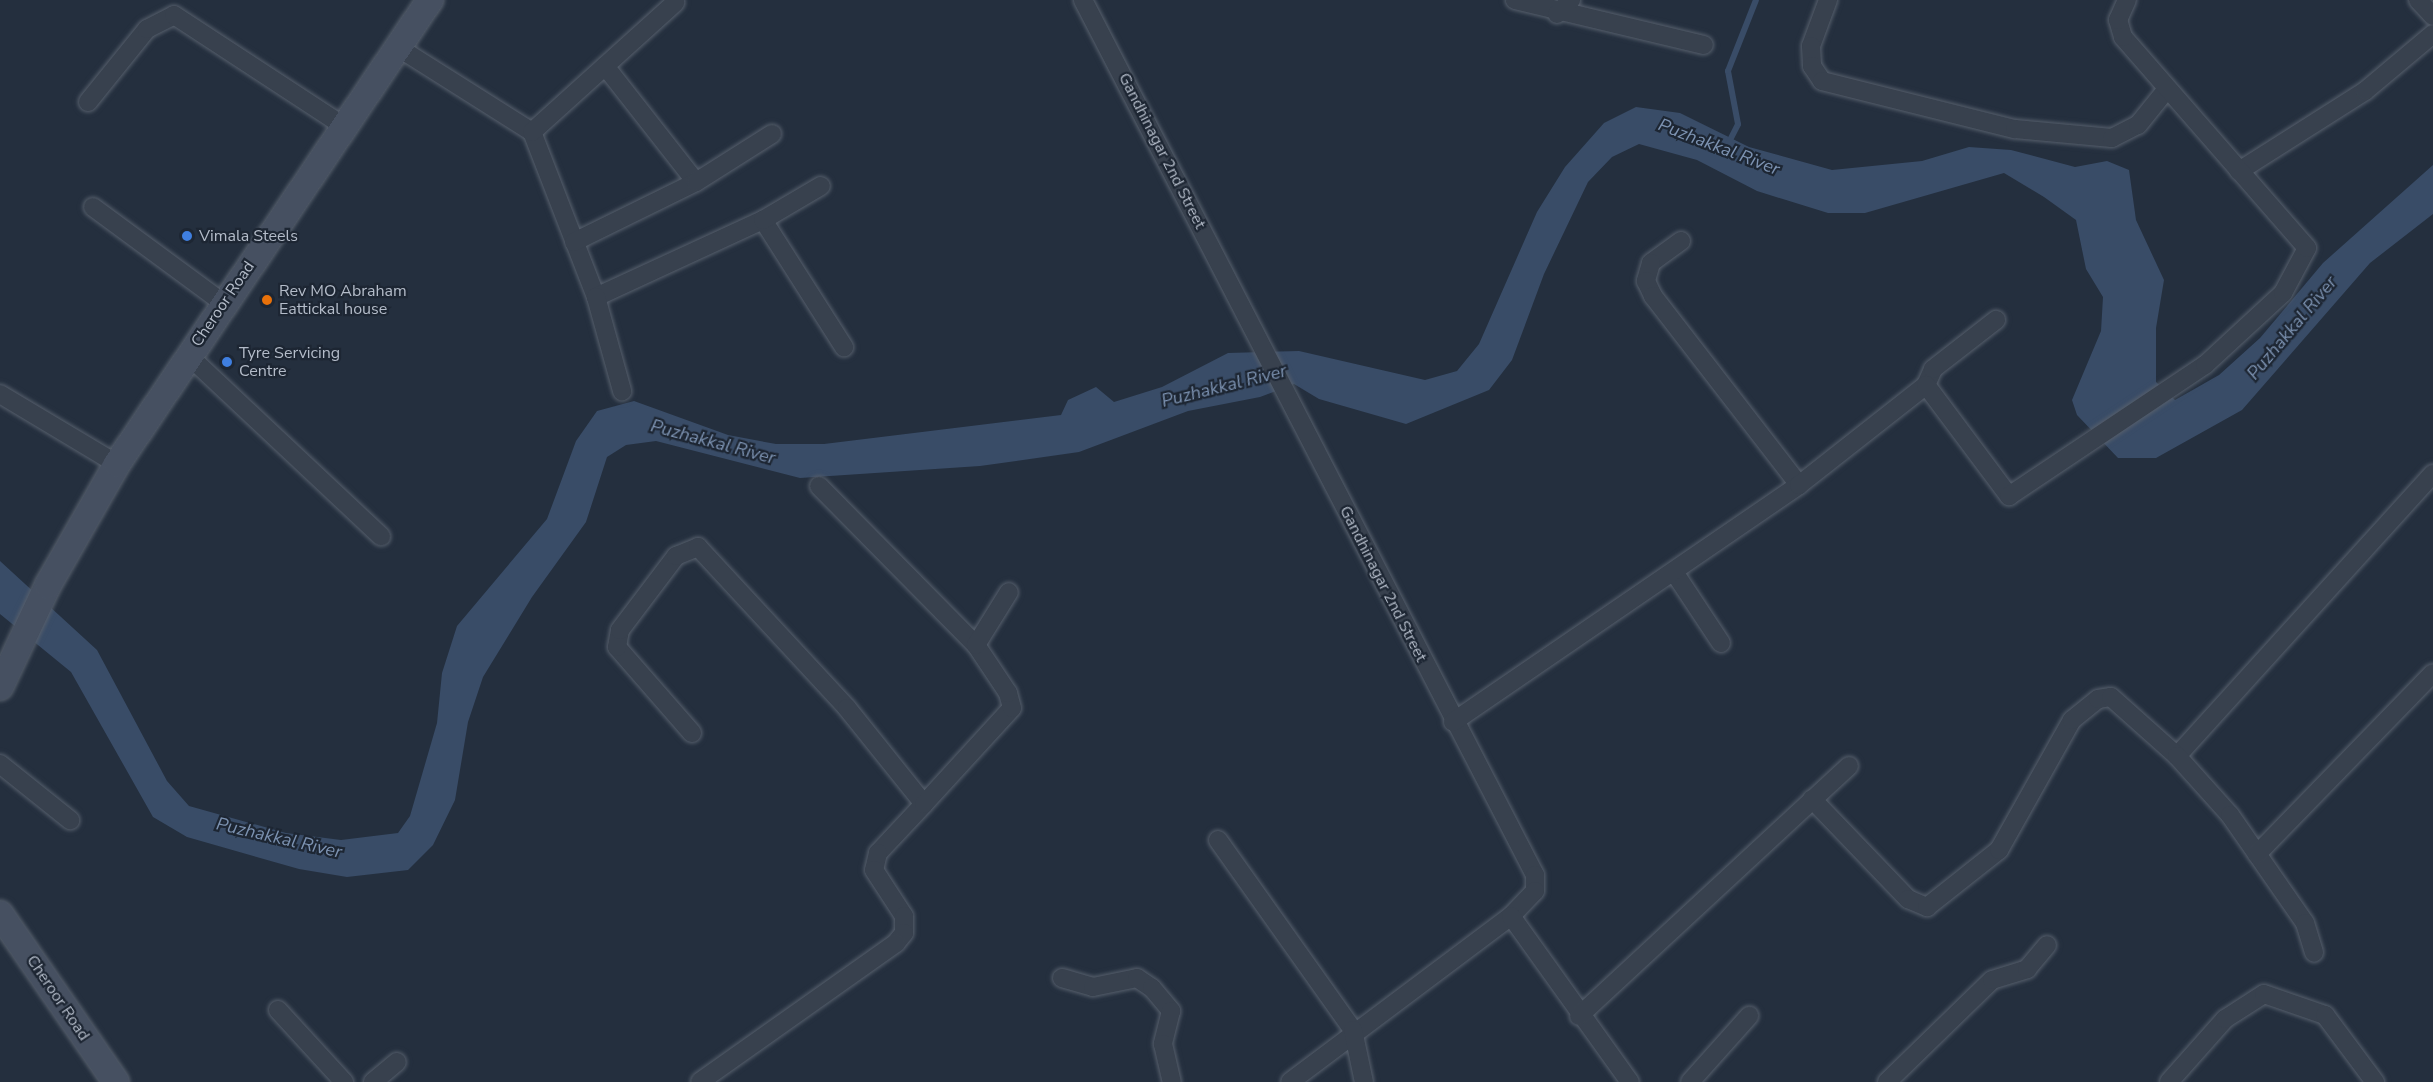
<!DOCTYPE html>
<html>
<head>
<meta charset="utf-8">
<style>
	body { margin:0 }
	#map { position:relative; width:2433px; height:1082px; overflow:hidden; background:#242f3e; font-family:"Nunito Sans",sans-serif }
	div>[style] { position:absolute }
	.water>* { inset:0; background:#394c67 }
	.stream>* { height:6px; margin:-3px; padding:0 3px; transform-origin:3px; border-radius:3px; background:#394c67 }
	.roads { filter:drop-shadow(0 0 2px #565f6c) drop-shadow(0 0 2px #565f6c) }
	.street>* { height:18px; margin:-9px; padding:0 9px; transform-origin:9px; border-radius:9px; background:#38414e }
	.secondary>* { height:26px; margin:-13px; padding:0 13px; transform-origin:13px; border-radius:13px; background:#465061 }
	.dots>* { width:16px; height:16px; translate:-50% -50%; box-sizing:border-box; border:3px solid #1d2633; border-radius:50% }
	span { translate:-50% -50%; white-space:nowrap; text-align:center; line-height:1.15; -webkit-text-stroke:4.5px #1d2633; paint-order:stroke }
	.street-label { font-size:16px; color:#b4bcc9 }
	.poi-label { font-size:16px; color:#b4bcc9 }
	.left { translate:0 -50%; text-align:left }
	.water-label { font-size:18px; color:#7c92b1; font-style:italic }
</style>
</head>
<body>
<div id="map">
	<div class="water">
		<div style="clip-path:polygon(1636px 107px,1680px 113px,1749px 147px,1832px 170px,1922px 161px,1969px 147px,2011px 150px,2075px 167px,2107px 161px,2129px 170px,2136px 220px,2164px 280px,2156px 328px,2156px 382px,2175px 400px,2219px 375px,2260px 338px,2323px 263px,2433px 165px,2433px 214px,2370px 263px,2242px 410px,2156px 458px,2118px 458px,2077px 415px,2072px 400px,2101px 331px,2103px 297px,2086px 269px,2076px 220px,2044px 197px,2004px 173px,1865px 213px,1828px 213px,1757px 191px,1697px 160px,1639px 144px,1612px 157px,1588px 182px,1544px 274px,1512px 360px,1489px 390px,1406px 424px,1319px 399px,1294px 384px,1260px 397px,1188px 411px,1079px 452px,980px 466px,800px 478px,656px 441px,626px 445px,607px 457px,586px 522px,532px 597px,483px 677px,468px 722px,455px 800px,433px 845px,408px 870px,347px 877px,299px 869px,187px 837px,153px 817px,71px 672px,0 614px,0 561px,97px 650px,167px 781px,189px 806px,286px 833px,341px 840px,398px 833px,410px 816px,437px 723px,442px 673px,457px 626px,547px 519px,576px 441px,597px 411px,634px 401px,728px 435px,776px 444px,824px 444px,1061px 415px,1068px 400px,1096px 387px,1114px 402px,1162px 387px,1228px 353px,1299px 351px,1425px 380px,1457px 371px,1479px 344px,1537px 212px,1565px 167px,1604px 123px)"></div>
	</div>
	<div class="stream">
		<div style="left:1728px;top:144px;width:22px;rotate:-63deg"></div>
		<div style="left:1738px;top:124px;width:54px;rotate:-100.7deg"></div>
		<div style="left:1728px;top:71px;width:76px;rotate:-68.5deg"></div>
	</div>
	<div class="roads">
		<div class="street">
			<div style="left:1083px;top:0;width:985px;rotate:62.68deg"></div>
			<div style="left:1535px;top:875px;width:16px;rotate:90deg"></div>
			<div style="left:1535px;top:891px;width:35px;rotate:134deg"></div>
			<div style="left:1511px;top:916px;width:276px;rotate:143.1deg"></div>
			<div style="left:1515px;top:0;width:194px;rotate:13.4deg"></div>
			<div style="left:1828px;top:0;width:49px;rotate:110.3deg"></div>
			<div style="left:1811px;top:46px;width:20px;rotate:87deg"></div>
			<div style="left:1812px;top:66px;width:18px;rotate:56deg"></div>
			<div style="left:1822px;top:81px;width:199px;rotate:14deg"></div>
			<div style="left:2015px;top:129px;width:97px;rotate:5.3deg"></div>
			<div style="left:2112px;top:138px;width:29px;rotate:-27deg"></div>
			<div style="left:2138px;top:125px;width:46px;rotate:-51.1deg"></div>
			<div style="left:2418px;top:0;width:22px;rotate:47deg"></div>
			<div style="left:1557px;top:14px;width:20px;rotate:-45deg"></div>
			<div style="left:399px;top:48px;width:157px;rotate:32.3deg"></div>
			<div style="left:532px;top:132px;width:177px;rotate:68.8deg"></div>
			<div style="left:596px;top:297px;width:184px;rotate:-24.8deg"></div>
			<div style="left:763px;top:220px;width:151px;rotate:57.5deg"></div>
			<div style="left:605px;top:66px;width:147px;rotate:51.9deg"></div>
			<div style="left:88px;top:102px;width:94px;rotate:-51.1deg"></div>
			<div style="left:147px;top:29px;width:30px;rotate:-27deg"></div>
			<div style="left:174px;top:15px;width:204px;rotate:33.2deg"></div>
			<div style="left:532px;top:132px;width:193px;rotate:-42.1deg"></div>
			<div style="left:2239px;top:171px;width:149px;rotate:-32.4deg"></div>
			<div style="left:2365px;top:91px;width:89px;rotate:-40deg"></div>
			<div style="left:93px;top:207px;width:162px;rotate:36.4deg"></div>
			<div style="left:763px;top:220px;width:67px;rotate:-30.4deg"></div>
			<div style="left:1681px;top:241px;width:37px;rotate:144deg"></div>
			<div style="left:1651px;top:263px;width:19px;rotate:106deg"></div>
			<div style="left:1646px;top:281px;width:17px;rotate:65deg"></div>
			<div style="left:1653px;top:296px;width:239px;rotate:52.3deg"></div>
			<div style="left:574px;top:242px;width:136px;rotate:-26.2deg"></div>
			<div style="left:696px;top:182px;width:90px;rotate:-32.3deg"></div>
			<div style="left:596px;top:297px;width:98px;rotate:74.5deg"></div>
			<div style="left:188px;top:355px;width:265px;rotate:43.2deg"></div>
			<div style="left:1926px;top:385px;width:17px;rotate:-66deg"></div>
			<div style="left:1933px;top:369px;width:80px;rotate:-37.9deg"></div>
			<div style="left:0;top:394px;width:136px;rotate:30.9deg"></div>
			<div style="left:819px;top:486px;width:223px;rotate:45.4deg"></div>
			<div style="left:1674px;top:572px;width:85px;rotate:56.5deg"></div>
			<div style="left:1453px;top:722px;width:419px;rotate:-34.4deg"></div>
			<div style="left:1799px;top:485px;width:162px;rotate:-38.2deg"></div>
			<div style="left:1926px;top:385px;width:139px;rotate:53.2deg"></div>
			<div style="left:2009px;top:496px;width:236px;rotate:-33.8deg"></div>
			<div style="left:2205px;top:365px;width:106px;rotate:-42.7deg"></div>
			<div style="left:2283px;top:293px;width:51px;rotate:-61.9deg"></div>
			<div style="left:2307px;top:248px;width:280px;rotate:-131.1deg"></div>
			<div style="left:2123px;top:37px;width:18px;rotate:-106deg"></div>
			<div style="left:2118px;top:20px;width:22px;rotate:-66deg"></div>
			<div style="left:692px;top:733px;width:114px;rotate:-131.1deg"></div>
			<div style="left:617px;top:647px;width:17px;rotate:-80deg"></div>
			<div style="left:620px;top:630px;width:93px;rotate:-52.9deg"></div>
			<div style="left:676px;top:556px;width:24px;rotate:-22deg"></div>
			<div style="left:698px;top:547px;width:219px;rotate:47.2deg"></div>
			<div style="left:847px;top:708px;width:123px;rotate:51.3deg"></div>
			<div style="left:924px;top:804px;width:67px;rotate:133.2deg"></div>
			<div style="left:878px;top:853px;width:17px;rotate:103deg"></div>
			<div style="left:874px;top:870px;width:55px;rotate:56.9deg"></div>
			<div style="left:904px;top:916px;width:17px;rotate:90deg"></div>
			<div style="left:904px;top:933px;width:13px;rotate:129deg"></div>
			<div style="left:896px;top:943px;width:240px;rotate:144.7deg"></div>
			<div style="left:2177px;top:756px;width:381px;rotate:-47.8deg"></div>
			<div style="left:0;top:764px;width:90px;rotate:38.7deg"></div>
			<div style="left:1812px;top:799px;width:139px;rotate:46.2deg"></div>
			<div style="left:1908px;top:899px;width:21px;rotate:23deg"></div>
			<div style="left:1927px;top:907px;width:92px;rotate:-38.4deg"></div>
			<div style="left:1999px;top:850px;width:149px;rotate:-60.7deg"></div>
			<div style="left:2072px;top:720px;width:33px;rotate:-39deg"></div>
			<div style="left:2098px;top:699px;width:13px;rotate:-9deg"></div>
			<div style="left:2111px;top:697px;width:89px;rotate:41.8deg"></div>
			<div style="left:2177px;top:756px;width:79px;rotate:48.1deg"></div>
			<div style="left:2230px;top:815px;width:131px;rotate:55.2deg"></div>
			<div style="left:2305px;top:923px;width:31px;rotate:73deg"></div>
			<div style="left:924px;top:804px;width:130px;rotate:-47.5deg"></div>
			<div style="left:1012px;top:708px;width:16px;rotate:-105deg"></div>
			<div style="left:1008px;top:693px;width:58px;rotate:-123.7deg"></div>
			<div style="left:976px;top:645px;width:62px;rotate:-58.1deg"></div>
			<div style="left:1218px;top:840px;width:233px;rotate:54.6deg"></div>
			<div style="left:1353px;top:1030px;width:53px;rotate:78.1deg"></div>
			<div style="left:2257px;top:854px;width:252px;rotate:-45.8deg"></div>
			<div style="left:1511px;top:916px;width:204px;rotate:54.4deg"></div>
			<div style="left:1062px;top:978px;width:32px;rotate:16deg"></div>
			<div style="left:1093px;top:987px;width:45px;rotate:-11.6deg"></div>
			<div style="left:1137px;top:978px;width:18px;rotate:34deg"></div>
			<div style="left:1152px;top:988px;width:30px;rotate:50deg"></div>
			<div style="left:1171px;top:1011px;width:34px;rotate:104deg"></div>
			<div style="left:1163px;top:1044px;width:39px;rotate:77deg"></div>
			<div style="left:278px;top:1010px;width:98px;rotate:47.5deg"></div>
			<div style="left:1579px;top:1016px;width:368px;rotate:-42.8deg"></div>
			<div style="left:373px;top:1082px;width:31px;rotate:-40deg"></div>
			<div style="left:1690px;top:1082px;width:89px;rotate:-48.2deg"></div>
			<div style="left:1887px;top:1082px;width:146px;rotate:-44.2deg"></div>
			<div style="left:1992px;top:980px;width:37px;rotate:-17deg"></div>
			<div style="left:2027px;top:969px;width:31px;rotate:-50deg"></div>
			<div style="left:2169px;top:1082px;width:84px;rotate:-48.4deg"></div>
			<div style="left:2225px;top:1019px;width:46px;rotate:-32.7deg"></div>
			<div style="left:2264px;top:994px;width:65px;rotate:19deg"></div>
			<div style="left:2325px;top:1015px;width:84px;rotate:53.3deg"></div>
		</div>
		<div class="secondary">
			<div style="left:0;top:687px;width:113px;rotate:-64.8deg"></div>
			<div style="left:48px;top:585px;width:139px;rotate:-60.3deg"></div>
			<div style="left:117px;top:464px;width:560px;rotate:-56deg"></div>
			<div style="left:0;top:914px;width:204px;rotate:55.4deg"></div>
		</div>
	</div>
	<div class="dots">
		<div style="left:187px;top:236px;background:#3f7fe0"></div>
		<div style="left:267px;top:300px;background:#e8710a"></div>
		<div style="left:227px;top:362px;background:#3f7fe0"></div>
	</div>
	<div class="street-label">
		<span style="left:1162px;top:151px;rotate:63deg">Gandhinagar 2nd Street</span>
		<span style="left:223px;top:304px;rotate:-56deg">Cheroor Road</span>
		<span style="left:1383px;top:584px;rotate:63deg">Gandhinagar 2nd Street</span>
		<span style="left:58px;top:998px;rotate:56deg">Cheroor Road</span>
	</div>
	<div class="poi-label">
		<span class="left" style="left:199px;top:236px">Vimala Steels</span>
		<span class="left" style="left:279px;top:300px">Rev MO Abraham<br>Eattickal house</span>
		<span class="left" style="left:239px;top:362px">Tyre Servicing<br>Centre</span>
	</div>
	<div class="water-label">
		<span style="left:1719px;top:147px;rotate:21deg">Puzhakkal River</span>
		<span style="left:2292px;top:328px;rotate:-50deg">Puzhakkal River</span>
		<span style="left:1224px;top:386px;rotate:-14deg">Puzhakkal River</span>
		<span style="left:713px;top:442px;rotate:15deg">Puzhakkal River</span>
		<span style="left:279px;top:838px;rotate:13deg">Puzhakkal River</span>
	</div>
</div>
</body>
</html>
